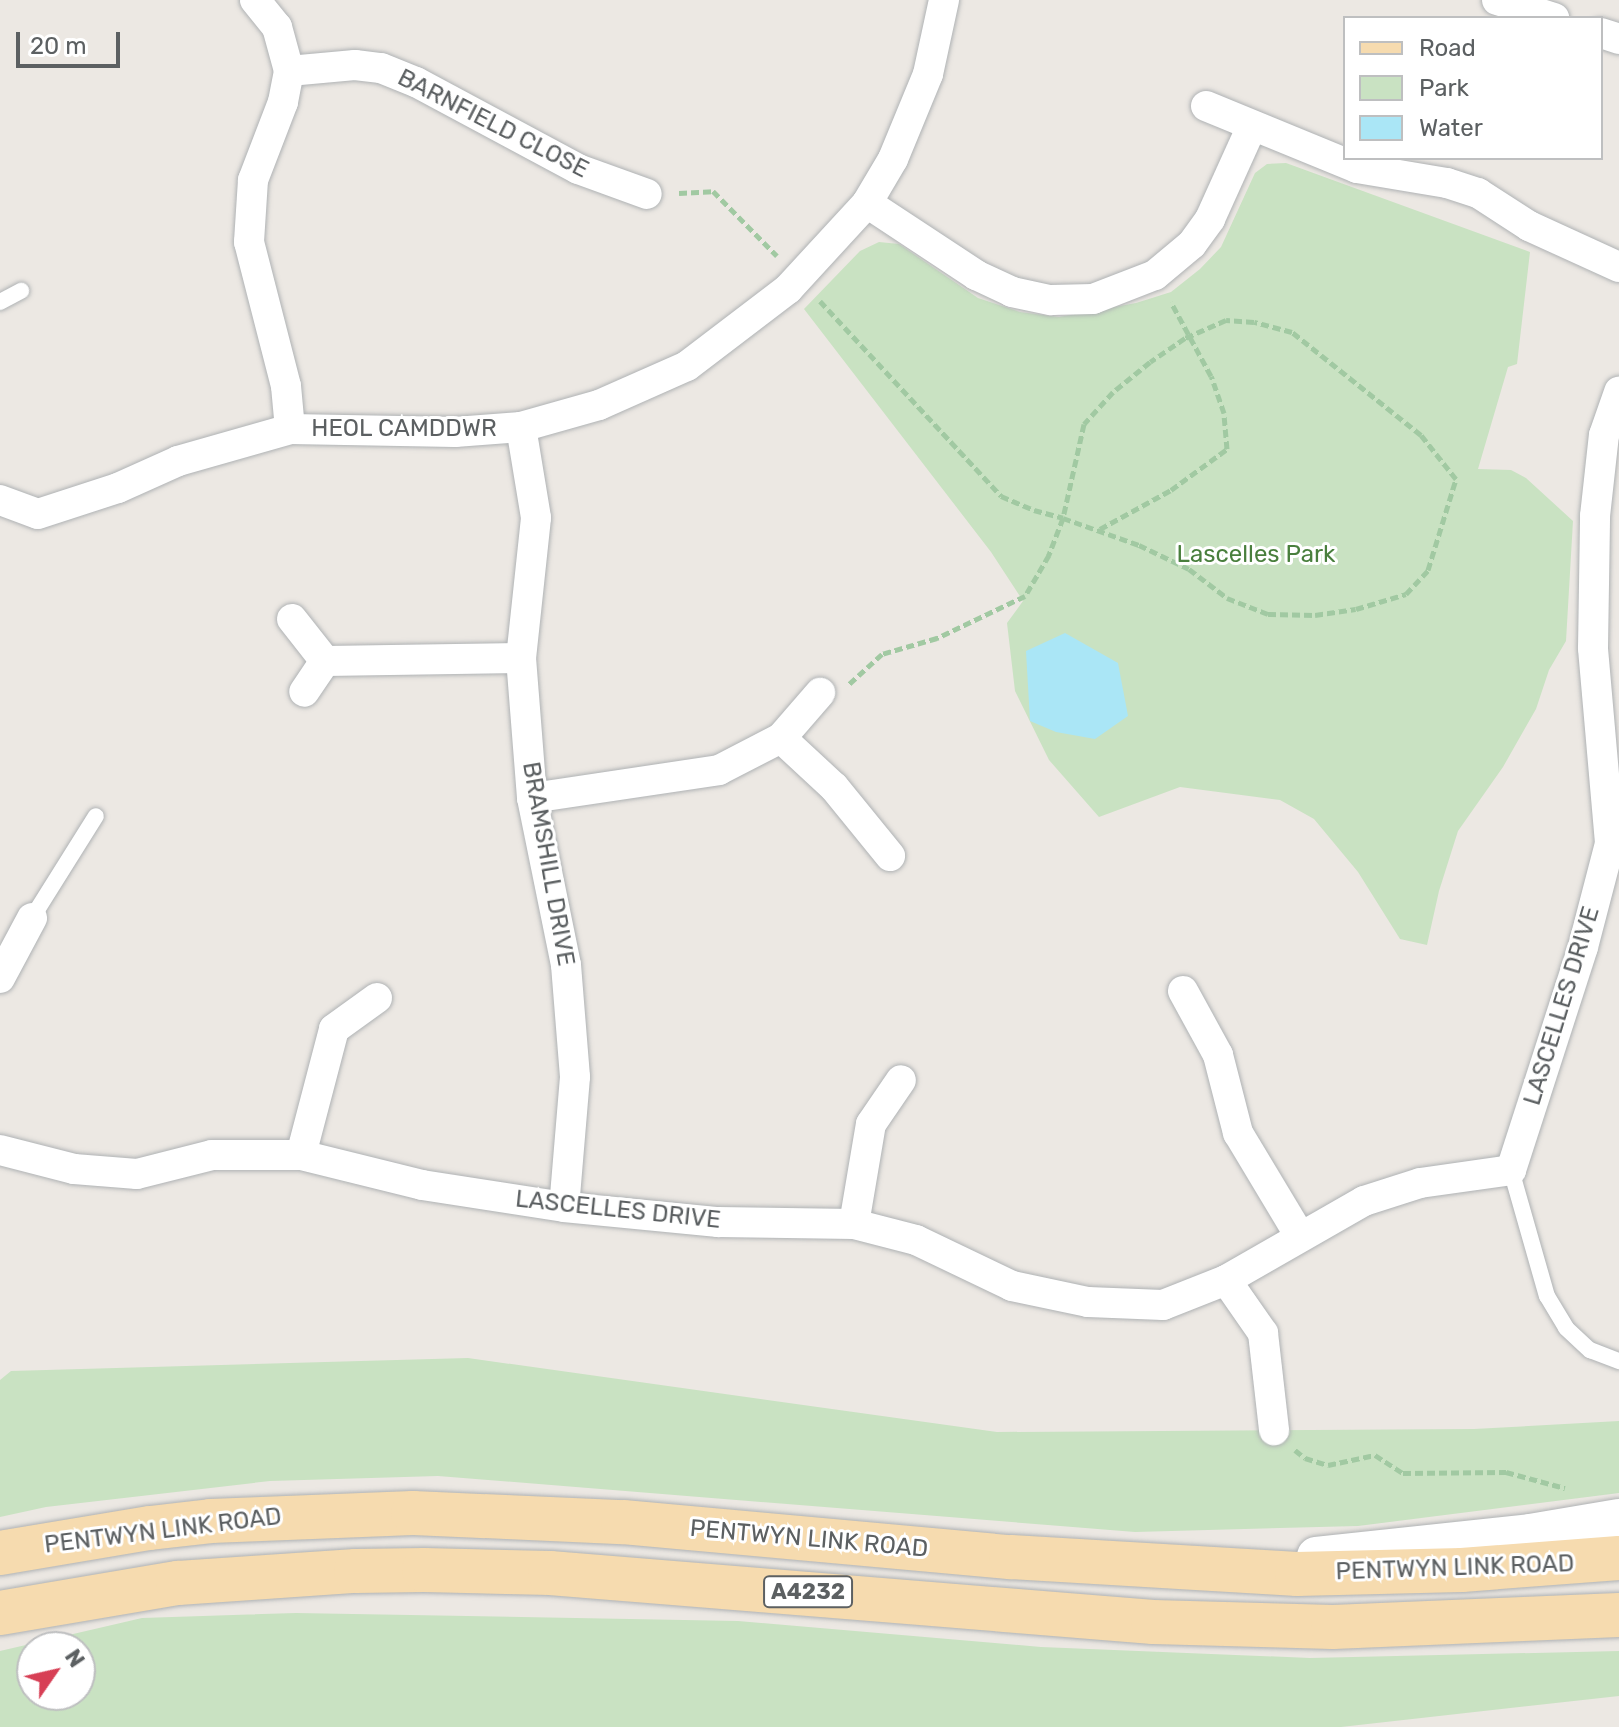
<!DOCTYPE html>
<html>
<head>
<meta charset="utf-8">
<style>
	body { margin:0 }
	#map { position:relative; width:1619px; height:1727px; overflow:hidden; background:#ece8e3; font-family:Rubik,sans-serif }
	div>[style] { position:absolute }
	.green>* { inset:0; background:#c9e2c2 }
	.water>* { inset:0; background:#aae6f6 }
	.path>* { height:5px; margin-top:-2.5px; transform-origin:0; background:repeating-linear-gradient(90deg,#a1c9a2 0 8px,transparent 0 12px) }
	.roads { filter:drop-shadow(0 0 2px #afb2b4) drop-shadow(0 0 2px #afb2b4) }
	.service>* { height:16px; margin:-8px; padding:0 8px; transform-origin:8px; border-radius:8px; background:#fff }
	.minor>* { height:30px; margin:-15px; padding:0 15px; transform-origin:15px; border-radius:15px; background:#fff }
	.tertiary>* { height:38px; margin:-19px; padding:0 19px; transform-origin:19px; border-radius:19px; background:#fff }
	.primary>* { height:44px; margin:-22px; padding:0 22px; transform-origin:22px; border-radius:22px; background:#f6dbaf }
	span { translate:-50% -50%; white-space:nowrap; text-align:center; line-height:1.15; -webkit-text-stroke:6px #fff; paint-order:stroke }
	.shield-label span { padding:2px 6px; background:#fff; border:2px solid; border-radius:6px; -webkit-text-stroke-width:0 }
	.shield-label { font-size:22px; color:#5c6062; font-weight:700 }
	.street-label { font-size:24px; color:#5c6062 }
	.park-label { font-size:24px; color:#497f3d }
	.legend { position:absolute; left:1343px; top:16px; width:260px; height:144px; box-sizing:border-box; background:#fff; border:2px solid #bebfc0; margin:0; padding:10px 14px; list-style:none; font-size:24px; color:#5c6062 }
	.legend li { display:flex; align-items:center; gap:16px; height:40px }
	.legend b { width:40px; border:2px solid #bebfc0 }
	.north { position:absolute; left:16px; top:1631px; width:80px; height:80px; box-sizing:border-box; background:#fff; border:2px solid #bebfc0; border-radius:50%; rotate:56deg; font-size:22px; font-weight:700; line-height:32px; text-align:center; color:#5c6062 }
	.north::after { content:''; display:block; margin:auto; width:28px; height:36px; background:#d73f55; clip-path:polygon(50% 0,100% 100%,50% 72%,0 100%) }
	.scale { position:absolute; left:16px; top:32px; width:104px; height:36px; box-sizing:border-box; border:4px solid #5c6062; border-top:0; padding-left:10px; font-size:24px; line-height:28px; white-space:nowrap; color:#5c6062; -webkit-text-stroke:6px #fff; paint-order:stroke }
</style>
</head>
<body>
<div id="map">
	<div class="green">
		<div style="clip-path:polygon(1286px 163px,1530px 252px,1517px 364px,1508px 367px,1478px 469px,1511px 470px,1526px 478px,1573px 521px,1566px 641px,1549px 670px,1536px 709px,1503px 767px,1458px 831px,1439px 891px,1427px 945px,1400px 939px,1358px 872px,1314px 819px,1280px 800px,1180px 787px,1099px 817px,1049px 760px,1015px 691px,1007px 623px,1023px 601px,991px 552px,804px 309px,860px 251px,879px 242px,899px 244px,978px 298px,1020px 312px,1059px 317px,1136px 303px,1171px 292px,1200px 269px,1221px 247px,1255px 173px,1267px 164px)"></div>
		<div style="clip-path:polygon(468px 1358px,997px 1432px,1474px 1429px,1619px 1421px,1619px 1493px,1358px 1526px,1135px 1532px,438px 1476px,270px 1481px,46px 1507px,0 1517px,0 1380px,11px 1371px)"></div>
		<div style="clip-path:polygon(evenodd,296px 1613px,738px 1621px,1041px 1647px,1310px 1658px,1619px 1651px,1619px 1696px,1341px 1727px,0 1727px,0 1651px,142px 1618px,296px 1613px,80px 1647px,80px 1695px,32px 1695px,32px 1647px,80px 1647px)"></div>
	</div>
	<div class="water">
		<div style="clip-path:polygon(1065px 633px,1118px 663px,1128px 716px,1095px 739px,1056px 732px,1030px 721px,1026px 651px)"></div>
	</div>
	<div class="path">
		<div style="left:679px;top:193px;width:34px;rotate:-3deg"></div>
		<div style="left:713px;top:191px;width:91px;rotate:45.4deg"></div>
		<div style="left:820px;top:301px;width:266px;rotate:47.1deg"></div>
		<div style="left:1001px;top:496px;width:36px;rotate:23deg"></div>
		<div style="left:1034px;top:510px;width:30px;rotate:15deg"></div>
		<div style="left:1063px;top:518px;width:81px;rotate:19.6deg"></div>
		<div style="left:1139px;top:545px;width:55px;rotate:25.6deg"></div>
		<div style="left:1189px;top:569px;width:48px;rotate:37.3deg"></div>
		<div style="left:1227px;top:598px;width:44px;rotate:21.3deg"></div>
		<div style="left:1268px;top:614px;width:47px;rotate:1.2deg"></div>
		<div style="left:1315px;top:615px;width:41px;rotate:-8.3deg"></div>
		<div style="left:1356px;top:609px;width:52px;rotate:-16.7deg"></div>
		<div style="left:1406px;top:594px;width:33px;rotate:-47deg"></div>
		<div style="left:1428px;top:570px;width:95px;rotate:-72.9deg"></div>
		<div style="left:1456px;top:479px;width:56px;rotate:-128.5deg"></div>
		<div style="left:1421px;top:435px;width:165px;rotate:-141.4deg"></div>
		<div style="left:1292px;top:332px;width:39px;rotate:-165deg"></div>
		<div style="left:1254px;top:322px;width:28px;rotate:-176deg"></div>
		<div style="left:1226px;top:320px;width:45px;rotate:156.3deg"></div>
		<div style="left:1185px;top:338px;width:42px;rotate:145.6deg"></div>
		<div style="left:1150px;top:362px;width:48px;rotate:141deg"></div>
		<div style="left:1113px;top:392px;width:43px;rotate:132.2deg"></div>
		<div style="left:1084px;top:424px;width:96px;rotate:102.6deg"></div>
		<div style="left:1063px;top:518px;width:40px;rotate:111deg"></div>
		<div style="left:1049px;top:555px;width:48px;rotate:120.3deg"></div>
		<div style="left:1025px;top:596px;width:98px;rotate:154.5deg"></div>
		<div style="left:937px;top:638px;width:57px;rotate:163.8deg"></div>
		<div style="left:882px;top:654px;width:45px;rotate:137.7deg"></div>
		<div style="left:1100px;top:529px;width:81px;rotate:-28.8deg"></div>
		<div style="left:1171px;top:490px;width:69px;rotate:-36.2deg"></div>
		<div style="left:1227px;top:449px;width:36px;rotate:-95deg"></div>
		<div style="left:1224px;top:413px;width:39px;rotate:-109deg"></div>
		<div style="left:1211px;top:376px;width:84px;rotate:-118.4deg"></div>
		<div style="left:1295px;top:1450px;width:13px;rotate:39deg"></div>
		<div style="left:1305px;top:1458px;width:24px;rotate:17deg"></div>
		<div style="left:1328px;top:1465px;width:48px;rotate:-12deg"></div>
		<div style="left:1375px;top:1455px;width:33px;rotate:33deg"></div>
		<div style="left:1403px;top:1473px;width:103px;rotate:-0.6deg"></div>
		<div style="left:1506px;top:1472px;width:61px;rotate:15.2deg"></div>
	</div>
	<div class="roads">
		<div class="service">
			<div style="left:0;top:302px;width:24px;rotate:-28deg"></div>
			<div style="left:32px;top:918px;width:120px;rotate:-57.9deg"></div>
			<div style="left:1511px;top:1170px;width:131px;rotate:74.1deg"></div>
			<div style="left:1547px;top:1296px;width:37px;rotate:59deg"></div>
			<div style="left:1566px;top:1328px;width:33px;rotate:43deg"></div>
			<div style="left:1590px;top:1350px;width:31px;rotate:21deg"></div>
		</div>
		<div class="minor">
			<div style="left:255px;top:0;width:35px;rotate:51deg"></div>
			<div style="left:277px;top:27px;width:46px;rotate:74.7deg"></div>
			<div style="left:289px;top:71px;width:32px;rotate:101deg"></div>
			<div style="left:283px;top:102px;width:84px;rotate:111deg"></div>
			<div style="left:253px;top:180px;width:62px;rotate:93.7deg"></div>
			<div style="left:249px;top:242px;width:149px;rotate:75.6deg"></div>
			<div style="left:286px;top:386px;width:43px;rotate:84.7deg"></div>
			<div style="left:1497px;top:0;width:60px;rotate:17.5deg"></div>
			<div style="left:1601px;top:33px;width:19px;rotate:18deg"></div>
			<div style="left:289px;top:71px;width:66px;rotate:-5.2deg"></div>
			<div style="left:355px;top:65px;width:26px;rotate:7deg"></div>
			<div style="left:381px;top:68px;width:38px;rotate:22deg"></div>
			<div style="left:416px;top:82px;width:184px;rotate:28.2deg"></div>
			<div style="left:578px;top:169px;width:73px;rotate:19.9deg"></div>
			<div style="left:1206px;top:106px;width:163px;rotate:22.3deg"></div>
			<div style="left:1357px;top:168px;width:91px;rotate:9.5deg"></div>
			<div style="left:1447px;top:183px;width:33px;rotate:18deg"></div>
			<div style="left:1478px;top:193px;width:61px;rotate:32.9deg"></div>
			<div style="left:1529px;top:226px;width:99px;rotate:24.5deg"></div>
			<div style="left:867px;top:203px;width:131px;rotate:33.4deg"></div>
			<div style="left:976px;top:275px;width:40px;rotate:25deg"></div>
			<div style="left:1012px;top:292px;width:40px;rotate:12deg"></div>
			<div style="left:1051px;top:300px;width:42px;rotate:-1.4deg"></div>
			<div style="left:1093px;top:299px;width:66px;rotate:-21.2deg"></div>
			<div style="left:1155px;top:275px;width:48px;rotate:-40deg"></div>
			<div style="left:1192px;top:244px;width:31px;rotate:-54deg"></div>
			<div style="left:1210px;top:219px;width:102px;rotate:-65.7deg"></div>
			<div style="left:521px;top:427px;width:92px;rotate:80.6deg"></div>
			<div style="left:536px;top:518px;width:141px;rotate:96.1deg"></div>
			<div style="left:521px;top:658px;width:140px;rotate:85.5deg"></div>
			<div style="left:532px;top:798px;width:170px;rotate:78.5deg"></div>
			<div style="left:566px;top:965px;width:112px;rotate:85.4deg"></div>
			<div style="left:575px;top:1077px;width:130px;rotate:94.8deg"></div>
			<div style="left:0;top:500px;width:40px;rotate:20.2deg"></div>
			<div style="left:38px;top:514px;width:84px;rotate:-18deg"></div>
			<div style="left:118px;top:488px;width:66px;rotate:-24.2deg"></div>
			<div style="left:178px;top:461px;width:116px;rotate:-15.9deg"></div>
			<div style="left:290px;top:429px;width:165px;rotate:1deg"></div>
			<div style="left:455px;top:432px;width:66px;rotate:-4.3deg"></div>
			<div style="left:521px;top:427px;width:81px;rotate:-15.8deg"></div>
			<div style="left:599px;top:405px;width:96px;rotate:-23.9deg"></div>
			<div style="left:687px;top:366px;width:127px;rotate:-37.3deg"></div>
			<div style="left:788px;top:289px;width:117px;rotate:-47.4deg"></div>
			<div style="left:867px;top:203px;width:51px;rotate:-59.4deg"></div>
			<div style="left:893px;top:159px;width:92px;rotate:-67.6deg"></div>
			<div style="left:928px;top:74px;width:76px;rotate:-77.8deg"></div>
			<div style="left:292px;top:619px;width:53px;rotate:51.8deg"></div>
			<div style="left:325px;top:661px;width:37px;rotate:124deg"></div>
			<div style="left:325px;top:661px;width:196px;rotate:-0.9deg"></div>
			<div style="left:781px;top:738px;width:72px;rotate:42.8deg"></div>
			<div style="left:834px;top:787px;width:89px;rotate:50.9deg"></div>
			<div style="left:532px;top:798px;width:189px;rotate:-8.5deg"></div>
			<div style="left:719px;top:770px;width:70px;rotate:-27.3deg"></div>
			<div style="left:781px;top:738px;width:60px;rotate:-49.1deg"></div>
			<div style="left:0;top:978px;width:68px;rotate:-61.9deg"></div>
			<div style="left:1183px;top:991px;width:73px;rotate:61.3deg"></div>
			<div style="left:1218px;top:1055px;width:81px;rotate:75.6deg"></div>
			<div style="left:1238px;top:1133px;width:120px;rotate:59deg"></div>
			<div style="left:0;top:1150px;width:76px;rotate:14.4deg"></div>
			<div style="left:74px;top:1169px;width:63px;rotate:4.5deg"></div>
			<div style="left:137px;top:1174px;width:77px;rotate:-14.2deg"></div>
			<div style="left:212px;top:1155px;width:89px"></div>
			<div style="left:301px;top:1155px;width:125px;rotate:13.9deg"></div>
			<div style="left:422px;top:1185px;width:144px;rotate:8.8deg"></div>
			<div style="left:564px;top:1207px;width:155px;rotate:5.6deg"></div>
			<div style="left:718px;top:1222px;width:136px;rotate:0.8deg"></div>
			<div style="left:854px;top:1224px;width:64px;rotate:14.5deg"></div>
			<div style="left:916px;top:1240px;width:106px;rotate:25.6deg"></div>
			<div style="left:1012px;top:1286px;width:78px;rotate:11.9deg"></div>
			<div style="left:1088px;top:1302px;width:75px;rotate:2.3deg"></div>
			<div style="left:1163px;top:1305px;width:68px;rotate:-21.6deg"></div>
			<div style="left:1226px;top:1280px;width:65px;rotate:55.1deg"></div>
			<div style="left:1263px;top:1333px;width:98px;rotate:83.5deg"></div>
			<div style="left:301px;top:1155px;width:130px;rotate:-75.3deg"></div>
			<div style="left:334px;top:1029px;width:53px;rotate:-35.8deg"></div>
			<div style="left:854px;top:1224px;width:101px;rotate:-80.4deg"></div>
			<div style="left:871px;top:1124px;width:53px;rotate:-55.7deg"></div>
			<div style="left:1226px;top:1280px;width:159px;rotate:-29.8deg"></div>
			<div style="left:1364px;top:1201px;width:59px;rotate:-17.8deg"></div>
			<div style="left:1420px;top:1183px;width:92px;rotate:-8.1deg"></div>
			<div style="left:1511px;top:1170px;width:234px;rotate:-72.1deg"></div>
			<div style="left:1583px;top:947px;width:107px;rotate:-75.4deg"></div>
			<div style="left:1610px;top:843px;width:196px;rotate:-95deg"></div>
			<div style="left:1593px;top:648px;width:132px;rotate:-89.1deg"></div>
			<div style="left:1595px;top:516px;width:81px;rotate:-83.7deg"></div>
			<div style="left:1604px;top:435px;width:46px;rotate:-70.8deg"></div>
		</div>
		<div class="tertiary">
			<div style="left:1316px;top:1556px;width:215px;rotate:-6.1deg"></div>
			<div style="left:1530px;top:1533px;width:90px;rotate:-9.6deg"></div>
		</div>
		<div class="primary">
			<div style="left:0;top:1553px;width:152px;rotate:-9.5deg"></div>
			<div style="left:150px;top:1528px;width:61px;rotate:-6.5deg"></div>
			<div style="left:211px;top:1521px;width:202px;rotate:-2.3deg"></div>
			<div style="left:413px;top:1513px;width:210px;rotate:2.5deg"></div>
			<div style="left:623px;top:1522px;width:390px;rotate:5.2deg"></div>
			<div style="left:1011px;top:1557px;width:287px;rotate:3.4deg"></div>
			<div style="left:1297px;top:1574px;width:165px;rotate:-1.4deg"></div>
			<div style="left:1462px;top:1570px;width:157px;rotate:-4.4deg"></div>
			<div style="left:0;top:1613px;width:181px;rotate:-9.6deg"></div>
			<div style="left:178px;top:1583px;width:178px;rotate:-3.9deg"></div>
			<div style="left:356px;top:1571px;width:68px;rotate:-0.8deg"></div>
			<div style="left:424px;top:1570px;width:126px;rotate:1.4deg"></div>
			<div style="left:550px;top:1573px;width:605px;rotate:4.65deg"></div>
			<div style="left:1153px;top:1622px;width:180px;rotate:1.6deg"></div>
			<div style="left:1333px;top:1627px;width:286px;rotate:-2.4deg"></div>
		</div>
	</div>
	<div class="shield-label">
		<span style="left:808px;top:1592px">A4232</span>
	</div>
	<div class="street-label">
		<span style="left:493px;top:124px;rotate:27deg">BARNFIELD CLOSE</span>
		<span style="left:404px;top:429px">HEOL CAMDDWR</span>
		<span style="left:548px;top:864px;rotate:80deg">BRAMSHILL DRIVE</span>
		<span style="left:1562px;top:1006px;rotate:-73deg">LASCELLES DRIVE</span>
		<span style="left:618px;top:1210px;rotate:6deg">LASCELLES DRIVE</span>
		<span style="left:163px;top:1531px;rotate:-7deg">PENTWYN LINK ROAD</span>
		<span style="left:809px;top:1539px;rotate:5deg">PENTWYN LINK ROAD</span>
		<span style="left:1455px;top:1568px;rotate:-2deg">PENTWYN LINK ROAD</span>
	</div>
	<div class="park-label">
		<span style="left:1256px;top:555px">Lascelles Park</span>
	</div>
	<ul class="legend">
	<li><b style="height:10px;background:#f6dbaf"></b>Road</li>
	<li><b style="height:22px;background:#c9e2c2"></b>Park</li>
	<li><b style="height:22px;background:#aae6f6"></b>Water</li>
	</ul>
	<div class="north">N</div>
	<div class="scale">20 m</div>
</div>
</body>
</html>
